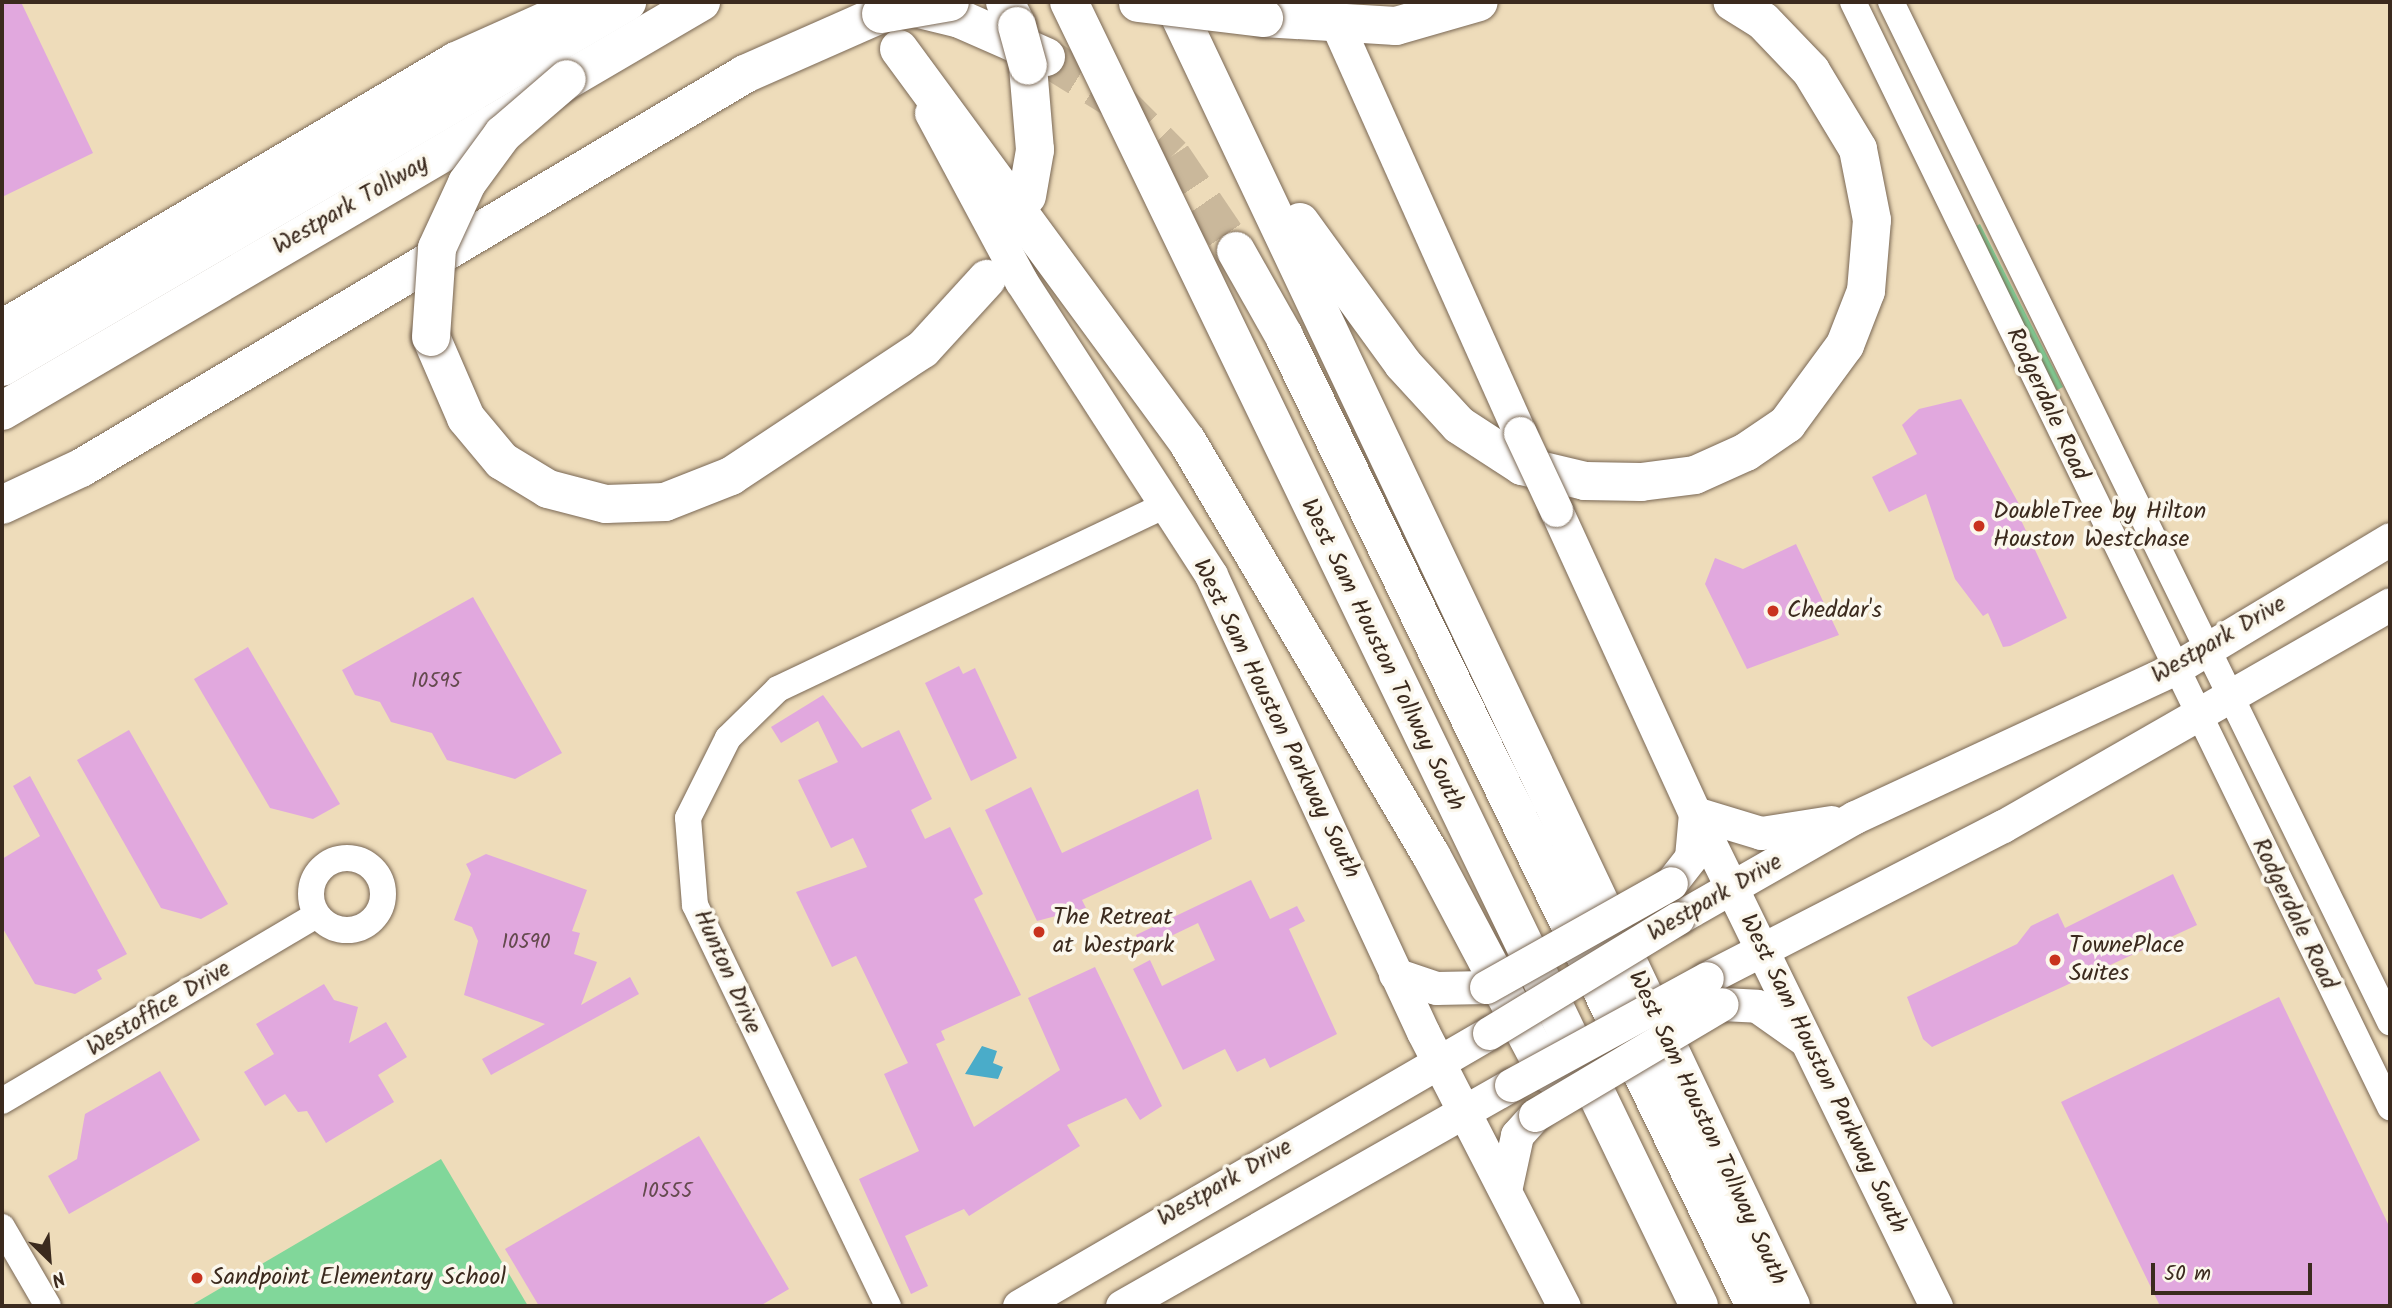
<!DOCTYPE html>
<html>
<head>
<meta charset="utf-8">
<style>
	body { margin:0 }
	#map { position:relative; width:2392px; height:1308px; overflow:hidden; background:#eedcba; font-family:Kalam,sans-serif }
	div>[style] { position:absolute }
	.green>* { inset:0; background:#81d79a; transform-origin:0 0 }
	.water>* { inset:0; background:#4aacc9 }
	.building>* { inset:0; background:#e1a8de }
	.highway-tunnel>* { height:38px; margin-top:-19px; transform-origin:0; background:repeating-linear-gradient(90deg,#cab89b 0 38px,transparent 0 57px) }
	.roads { filter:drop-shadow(0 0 2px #7a6855) drop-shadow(0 0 2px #7a6855) }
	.minor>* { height:26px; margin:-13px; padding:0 13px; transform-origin:13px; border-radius:13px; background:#fff }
	.minor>.ring { margin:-13px; padding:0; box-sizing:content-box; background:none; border:26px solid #fff; border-radius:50% }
	.major>* { height:33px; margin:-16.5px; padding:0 16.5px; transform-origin:16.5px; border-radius:16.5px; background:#fff }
	.highway>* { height:38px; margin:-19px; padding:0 19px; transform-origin:19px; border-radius:19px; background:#fff }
	.bridges { filter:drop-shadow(0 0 2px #7a6855) drop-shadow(0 0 2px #7a6855) }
	.major-bridge>* { height:33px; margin:-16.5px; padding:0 16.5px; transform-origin:16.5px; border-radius:16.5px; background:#fff }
	.highway-bridge>* { height:38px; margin:-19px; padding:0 19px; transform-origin:19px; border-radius:19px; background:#fff }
	.dots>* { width:19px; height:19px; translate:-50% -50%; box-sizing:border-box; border:4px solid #fbf7ec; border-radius:50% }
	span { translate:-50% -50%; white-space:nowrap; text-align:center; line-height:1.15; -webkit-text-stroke:7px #fbf7ec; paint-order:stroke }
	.number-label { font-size:21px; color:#644a4e }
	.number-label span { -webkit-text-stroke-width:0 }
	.street-label { font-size:24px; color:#3b2a1e }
	.poi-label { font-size:24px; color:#3b2a1e }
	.left { translate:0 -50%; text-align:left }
	.frame { position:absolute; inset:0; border:4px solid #3b2a1e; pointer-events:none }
	.north { position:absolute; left:14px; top:1224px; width:70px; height:70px; -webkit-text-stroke:5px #fbf7ec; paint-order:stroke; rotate:155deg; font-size:19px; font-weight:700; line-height:28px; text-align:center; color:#3b2a1e }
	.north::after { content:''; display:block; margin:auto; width:24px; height:32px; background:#3b2a1e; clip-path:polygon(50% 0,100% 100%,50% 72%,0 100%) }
	.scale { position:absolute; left:2151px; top:1263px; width:161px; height:32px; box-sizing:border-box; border:4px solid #3b2a1e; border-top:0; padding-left:9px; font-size:21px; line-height:24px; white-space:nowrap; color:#3b2a1e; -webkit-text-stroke:5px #fbf7ec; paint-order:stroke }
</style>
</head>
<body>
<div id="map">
	<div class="green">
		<div style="left:1980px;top:224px;width:183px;height:7px;rotate:63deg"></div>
		<div style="clip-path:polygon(441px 1159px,528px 1306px,190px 1306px)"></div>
	</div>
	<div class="water">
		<div style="clip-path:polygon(982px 1046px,997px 1051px,993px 1063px,1003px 1067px,998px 1079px,965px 1074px)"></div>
	</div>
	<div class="building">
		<div style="clip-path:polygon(2px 2px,21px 2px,93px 153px,2px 197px)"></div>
		<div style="clip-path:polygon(1961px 399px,2025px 515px,2020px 518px,2067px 618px,2010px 646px,2003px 647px,1988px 613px,1983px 616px,1955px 579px,1926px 494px,1889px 512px,1872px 477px,1917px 454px,1902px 425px,1919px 409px)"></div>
		<div style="clip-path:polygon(1796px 544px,1839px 635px,1747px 669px,1705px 584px,1715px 558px,1743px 569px)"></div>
		<div style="clip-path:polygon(473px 597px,562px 753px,515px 779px,447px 760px,432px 733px,391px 722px,380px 702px,355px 695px,342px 670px)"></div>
		<div style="clip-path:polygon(248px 647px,340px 804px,313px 819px,270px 808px,194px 679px)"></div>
		<div style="clip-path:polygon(959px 666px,963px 674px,975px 668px,1017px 758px,971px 781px,925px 683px)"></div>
		<div style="clip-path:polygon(823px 695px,862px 748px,899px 730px,932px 799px,911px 810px,925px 839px,950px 827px,983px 894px,974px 899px,1021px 995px,941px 1031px,945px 1040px,936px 1044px,974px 1127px,1060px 1070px,1028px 998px,1095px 967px,1162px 1106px,1140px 1120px,1126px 1098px,1067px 1125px,1080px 1146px,969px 1216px,964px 1209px,905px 1236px,928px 1286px,911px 1294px,859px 1179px,919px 1151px,884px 1074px,908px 1063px,856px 956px,832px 967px,796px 892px,867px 867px,853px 838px,831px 848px,798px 780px,838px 762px,818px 721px,781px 743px,771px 727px)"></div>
		<div style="clip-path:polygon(129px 730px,228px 904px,201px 919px,161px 908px,77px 760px)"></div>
		<div style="clip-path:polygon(30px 776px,127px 954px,97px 970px,102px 979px,75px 994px,35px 984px,2px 927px,2px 859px,40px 836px,13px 786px)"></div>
		<div style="clip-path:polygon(1031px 787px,1062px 853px,1198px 789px,1212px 839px,1082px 900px,1086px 908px,1037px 921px,985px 810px)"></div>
		<div style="clip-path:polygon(486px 854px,587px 890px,572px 931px,580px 933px,574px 954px,597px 962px,581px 1005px,630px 977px,639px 994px,491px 1075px,482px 1059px,545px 1024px,464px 995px,478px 941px,472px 927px,454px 920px,471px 874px,466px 864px)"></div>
		<div style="clip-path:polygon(2173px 874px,2197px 925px,1932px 1047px,1923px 1039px,1907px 997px,2017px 944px,2031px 926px,2058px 913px,2065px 928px)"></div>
		<div style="clip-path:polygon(1251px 880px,1270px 919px,1297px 906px,1305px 921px,1289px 929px,1337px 1034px,1270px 1068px,1265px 1058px,1237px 1072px,1225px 1049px,1183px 1070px,1133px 969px,1150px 960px,1162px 986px,1215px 960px,1198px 923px,1142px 950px,1136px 935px)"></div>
		<div style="clip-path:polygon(324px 984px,334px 1000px,358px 1007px,349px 1043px,386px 1022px,407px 1057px,378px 1075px,394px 1102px,326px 1143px,307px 1111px,298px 1112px,285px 1094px,265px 1106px,244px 1072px,274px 1054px,256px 1024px)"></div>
		<div style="clip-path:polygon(2279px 997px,2390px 1228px,2390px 1306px,2160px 1306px,2061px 1102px)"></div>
		<div style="clip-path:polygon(160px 1071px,200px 1140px,69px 1214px,48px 1176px,77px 1159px,85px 1114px)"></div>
		<div style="clip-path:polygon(699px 1136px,789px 1289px,760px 1306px,539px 1306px,505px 1249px)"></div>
	</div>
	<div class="highway-tunnel">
		<div style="left:1046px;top:57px;width:84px;rotate:31.8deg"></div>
		<div style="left:1117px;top:101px;width:78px;rotate:45deg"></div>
		<div style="left:1172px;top:156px;width:115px;rotate:56deg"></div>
	</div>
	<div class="roads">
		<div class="minor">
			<div style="left:1853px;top:2px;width:1229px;rotate:64.08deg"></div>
			<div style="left:1891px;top:2px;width:1136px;rotate:63.93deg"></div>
			<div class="ring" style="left:311px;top:858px;width:46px;height:46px"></div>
			<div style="left:2px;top:1101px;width:365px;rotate:-30.6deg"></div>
			<div style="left:2px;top:1227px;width:91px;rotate:59.8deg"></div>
			<div style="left:888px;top:1306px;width:445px;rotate:-115.7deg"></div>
			<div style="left:695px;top:905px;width:87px;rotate:-94.6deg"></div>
			<div style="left:688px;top:818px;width:89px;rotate:-63.4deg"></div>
			<div style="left:728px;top:738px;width:70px;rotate:-44.4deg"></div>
			<div style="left:778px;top:689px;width:429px;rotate:-25.4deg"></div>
		</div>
		<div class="major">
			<div style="left:1327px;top:2px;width:472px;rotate:65.9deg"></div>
			<div style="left:931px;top:113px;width:191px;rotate:61.8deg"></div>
			<div style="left:1021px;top:281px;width:350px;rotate:57.1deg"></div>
			<div style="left:1211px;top:575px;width:504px;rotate:65.11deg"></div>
			<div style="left:1423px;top:1032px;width:308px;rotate:62.8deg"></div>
			<div style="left:1556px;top:510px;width:333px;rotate:65.4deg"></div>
			<div style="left:1695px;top:813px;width:549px;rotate:63.95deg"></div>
			<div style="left:1671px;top:883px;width:33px;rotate:-52deg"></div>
			<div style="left:1691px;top:857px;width:44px;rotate:-84.8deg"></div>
			<div style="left:1695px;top:813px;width:69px;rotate:16.9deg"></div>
			<div style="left:1761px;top:833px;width:71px;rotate:-8.9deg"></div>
			<div style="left:1678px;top:918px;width:204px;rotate:-29.7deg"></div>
			<div style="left:1855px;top:817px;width:352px;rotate:-24.9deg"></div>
			<div style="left:2174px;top:669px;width:252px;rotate:-31deg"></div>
			<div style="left:1395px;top:974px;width:43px;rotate:18.9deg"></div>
			<div style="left:1436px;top:988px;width:50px;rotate:-1.1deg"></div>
			<div style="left:1707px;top:978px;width:333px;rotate:-27.2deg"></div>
			<div style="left:2003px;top:826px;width:446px;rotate:-29.8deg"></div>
			<div style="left:1722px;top:1004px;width:35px;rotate:3deg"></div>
			<div style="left:1757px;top:1006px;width:59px;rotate:35.3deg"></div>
			<div style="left:1506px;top:1186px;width:52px;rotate:-77.8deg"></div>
			<div style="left:1517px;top:1135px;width:27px;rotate:-48deg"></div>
			<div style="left:1019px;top:1306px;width:544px;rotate:-30.15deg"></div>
			<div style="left:1122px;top:1306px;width:447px;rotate:-29.6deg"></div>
		</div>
		<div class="highway">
			<div style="left:1005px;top:2px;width:27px;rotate:63deg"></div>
			<div style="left:1069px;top:2px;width:1448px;rotate:64.21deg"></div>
			<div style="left:1173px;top:2px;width:1443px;rotate:64.64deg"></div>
			<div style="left:907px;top:6px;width:55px;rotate:13.8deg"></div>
			<div style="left:960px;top:19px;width:94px;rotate:23.8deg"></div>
			<div style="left:1264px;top:18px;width:132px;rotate:3.5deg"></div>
			<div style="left:1396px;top:26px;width:86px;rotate:-16.1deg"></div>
			<div style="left:899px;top:49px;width:486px;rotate:53.7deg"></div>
			<div style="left:1187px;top:441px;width:481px;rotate:59.5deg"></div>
			<div style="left:1431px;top:855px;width:246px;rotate:62.1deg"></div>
			<div style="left:1546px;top:1072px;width:31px;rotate:32deg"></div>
			<div style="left:1027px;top:196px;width:47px;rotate:-80.1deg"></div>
			<div style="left:1035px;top:150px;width:84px;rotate:-94.8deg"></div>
			<div style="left:1300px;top:222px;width:175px;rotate:54deg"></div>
			<div style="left:1403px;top:364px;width:83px;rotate:47.4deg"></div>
			<div style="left:1459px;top:425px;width:75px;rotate:33.1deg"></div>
			<div style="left:1522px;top:466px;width:65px;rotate:13.4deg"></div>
			<div style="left:1585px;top:481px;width:56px;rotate:1deg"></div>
			<div style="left:1641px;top:482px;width:54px;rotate:-7.4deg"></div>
			<div style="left:1695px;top:475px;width:56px;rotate:-24.3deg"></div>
			<div style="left:1746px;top:452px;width:50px;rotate:-34.3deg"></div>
			<div style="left:1787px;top:424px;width:98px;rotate:-53.7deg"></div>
			<div style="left:1845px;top:345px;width:58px;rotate:-68.7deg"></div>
			<div style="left:1866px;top:291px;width:71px;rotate:-85.2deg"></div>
			<div style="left:1872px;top:220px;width:72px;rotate:-101.2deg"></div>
			<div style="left:1858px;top:149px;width:91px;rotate:-121.1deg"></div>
			<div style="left:1811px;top:71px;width:69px;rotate:-133.8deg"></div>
			<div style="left:1763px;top:21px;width:36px;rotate:-148deg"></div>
			<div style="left:1236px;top:251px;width:98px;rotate:60.5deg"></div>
			<div style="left:1284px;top:336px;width:1078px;rotate:64.1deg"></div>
			<div style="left:2px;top:329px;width:527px;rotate:-30.55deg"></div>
			<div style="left:456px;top:61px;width:145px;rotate:-24.1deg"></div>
			<div style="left:431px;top:337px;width:88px;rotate:66.6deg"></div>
			<div style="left:466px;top:418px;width:56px;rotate:50.1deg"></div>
			<div style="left:502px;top:461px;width:54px;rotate:31.3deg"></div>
			<div style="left:548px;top:489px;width:60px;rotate:14.5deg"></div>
			<div style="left:606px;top:504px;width:59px;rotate:-1.9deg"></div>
			<div style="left:665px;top:502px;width:71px;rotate:-21.5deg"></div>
			<div style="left:731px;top:476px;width:230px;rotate:-33.5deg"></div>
			<div style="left:923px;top:349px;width:95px;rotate:-47.6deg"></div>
			<div style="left:2px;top:367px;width:724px;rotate:-30.28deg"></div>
			<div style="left:2px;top:411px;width:810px;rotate:-30.33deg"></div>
			<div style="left:2px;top:505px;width:87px;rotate:-25.1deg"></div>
			<div style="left:81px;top:468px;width:772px;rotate:-30.68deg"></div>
			<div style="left:745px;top:74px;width:149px;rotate:-23.8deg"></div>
		</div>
	</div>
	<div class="bridges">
		<div class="major-bridge">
			<div style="left:1520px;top:433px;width:85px;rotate:64.9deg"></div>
			<div style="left:1486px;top:987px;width:212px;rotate:-29.3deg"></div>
			<div style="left:1489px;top:1033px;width:221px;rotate:-31.3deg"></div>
			<div style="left:1511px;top:1085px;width:223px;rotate:-28.6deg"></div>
			<div style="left:1535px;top:1115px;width:217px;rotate:-30.7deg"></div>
		</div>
		<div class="highway-bridge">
			<div style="left:1138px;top:3px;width:127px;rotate:6.8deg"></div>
			<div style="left:881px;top:14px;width:70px;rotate:-9.9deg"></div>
			<div style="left:1017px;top:26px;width:41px;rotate:74.6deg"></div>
			<div style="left:431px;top:337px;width:89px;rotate:-86.1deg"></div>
			<div style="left:437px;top:248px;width:72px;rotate:-65.2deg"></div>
			<div style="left:467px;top:183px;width:61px;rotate:-53.7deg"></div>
			<div style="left:503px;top:134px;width:84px;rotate:-40.7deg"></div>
		</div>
	</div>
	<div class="dots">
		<div style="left:1979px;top:526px;background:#c8321e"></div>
		<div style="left:1773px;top:611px;background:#c8321e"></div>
		<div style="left:1039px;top:932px;background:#c8321e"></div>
		<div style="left:2055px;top:960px;background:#c8321e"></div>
		<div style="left:197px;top:1278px;background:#c8321e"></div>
	</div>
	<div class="number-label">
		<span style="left:436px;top:682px">10595</span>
		<span style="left:526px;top:943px">10590</span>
		<span style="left:667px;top:1192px">10555</span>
	</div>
	<div class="street-label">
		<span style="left:351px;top:205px;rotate:-30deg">Westpark Tollway</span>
		<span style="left:2047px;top:404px;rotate:65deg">Rodgerdale Road</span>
		<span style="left:2219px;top:640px;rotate:-30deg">Westpark Drive</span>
		<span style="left:1382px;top:655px;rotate:64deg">West Sam Houston Tollway South</span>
		<span style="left:1276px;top:719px;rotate:64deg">West Sam Houston Parkway South</span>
		<span style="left:1715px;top:898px;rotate:-30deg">Westpark Drive</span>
		<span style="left:2294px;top:914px;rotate:64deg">Rodgerdale Road</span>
		<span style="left:727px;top:972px;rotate:66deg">Hunton Drive</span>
		<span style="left:159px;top:1009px;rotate:-31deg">Westoffice Drive</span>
		<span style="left:1823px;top:1074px;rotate:64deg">West Sam Houston Parkway South</span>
		<span style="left:1707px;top:1128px;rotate:65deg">West Sam Houston Tollway South</span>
		<span style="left:1225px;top:1183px;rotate:-30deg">Westpark Drive</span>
	</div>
	<div class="poi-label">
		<span class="left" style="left:1993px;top:526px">DoubleTree by Hilton<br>Houston Westchase</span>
		<span class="left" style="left:1787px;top:611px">Cheddar's</span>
		<span class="left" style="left:1053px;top:932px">The Retreat<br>at Westpark</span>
		<span class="left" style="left:2069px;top:960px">TownePlace<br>Suites</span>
		<span class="left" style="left:211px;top:1278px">Sandpoint Elementary School</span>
	</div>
	<div class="frame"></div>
	<div class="north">N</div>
	<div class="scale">50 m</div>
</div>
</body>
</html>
